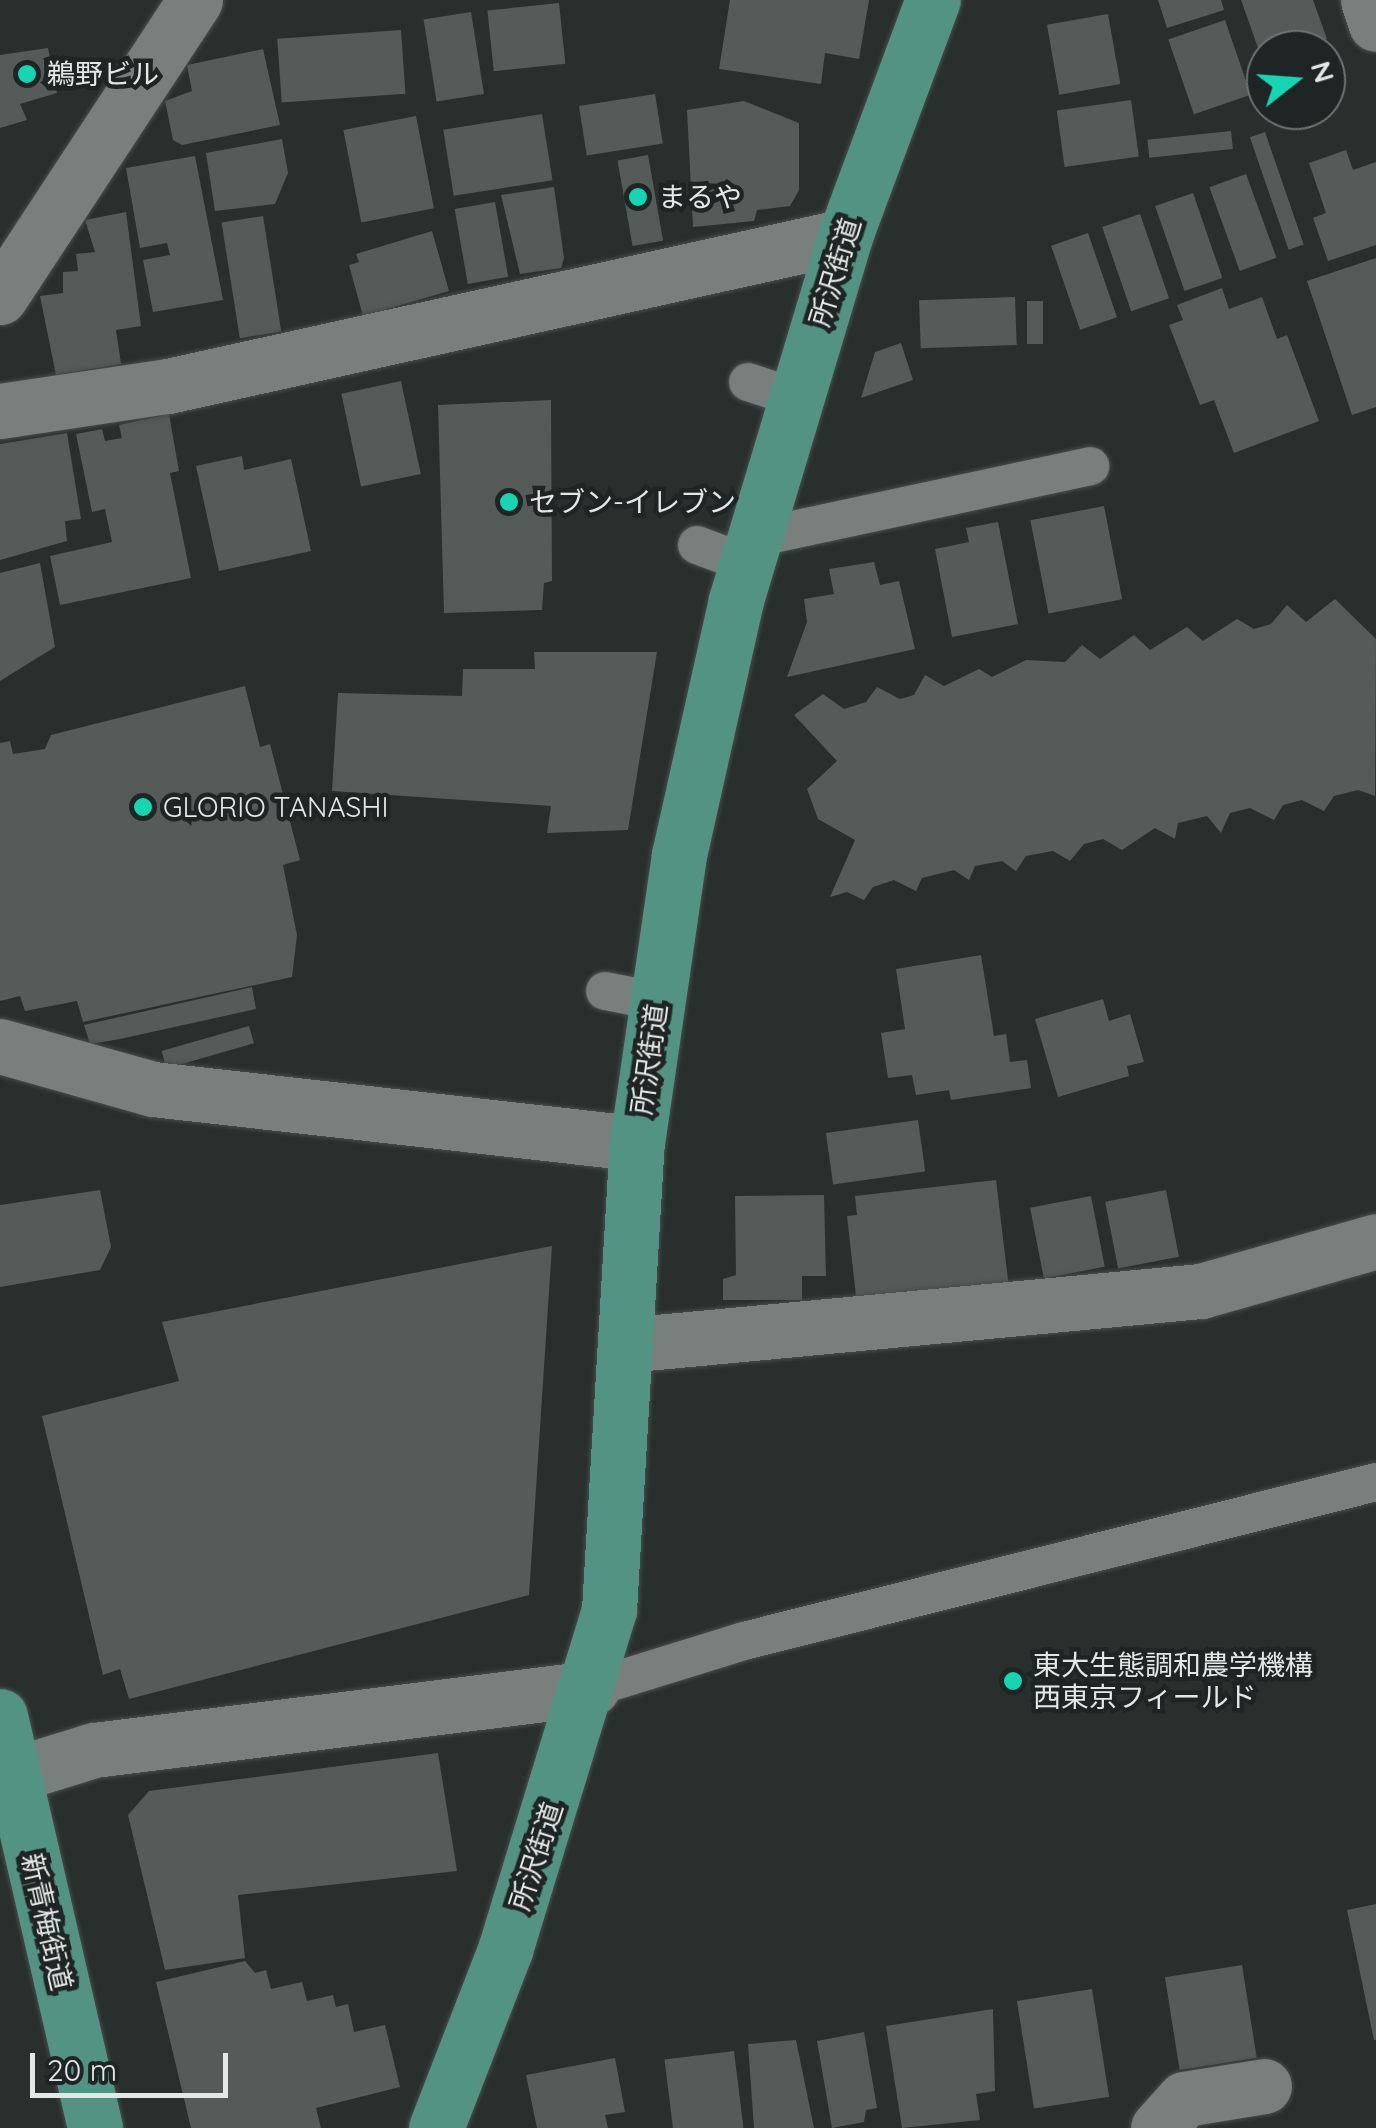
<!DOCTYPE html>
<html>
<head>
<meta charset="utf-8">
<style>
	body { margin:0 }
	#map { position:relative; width:1376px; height:2128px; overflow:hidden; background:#292f2d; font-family:Quicksand,"Noto Sans JP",sans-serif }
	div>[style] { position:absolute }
	.building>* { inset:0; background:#555b59; transform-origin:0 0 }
	.roads { filter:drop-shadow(0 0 2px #484d4c) drop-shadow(0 0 2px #484d4c) }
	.service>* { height:38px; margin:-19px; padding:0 19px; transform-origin:19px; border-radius:19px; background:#787f7d }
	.minor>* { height:55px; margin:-27.5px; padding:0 27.5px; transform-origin:27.5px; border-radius:27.5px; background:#787f7d }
	.primary>* { height:55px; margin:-27.5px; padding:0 27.5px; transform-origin:27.5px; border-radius:27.5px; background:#539384 }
	.dots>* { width:28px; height:28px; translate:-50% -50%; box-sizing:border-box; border:5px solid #1f2524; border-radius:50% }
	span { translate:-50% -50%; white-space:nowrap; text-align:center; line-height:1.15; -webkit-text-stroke:9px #1f2524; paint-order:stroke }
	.poi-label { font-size:28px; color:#e3e7e6 }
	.left { translate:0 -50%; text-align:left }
	.street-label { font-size:28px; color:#e3e7e6 }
	.north { position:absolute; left:1246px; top:30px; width:100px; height:100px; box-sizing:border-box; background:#1f2524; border:2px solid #6d7372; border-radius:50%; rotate:73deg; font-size:28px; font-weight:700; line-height:40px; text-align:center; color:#e3e7e6 }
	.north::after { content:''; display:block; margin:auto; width:35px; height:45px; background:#16d5b3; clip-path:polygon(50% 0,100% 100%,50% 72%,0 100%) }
	.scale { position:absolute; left:30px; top:2053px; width:198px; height:45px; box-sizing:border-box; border:5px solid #e3e7e6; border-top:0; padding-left:12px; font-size:30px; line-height:35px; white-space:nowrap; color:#e3e7e6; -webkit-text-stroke:8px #1f2524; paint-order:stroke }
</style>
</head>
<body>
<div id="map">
	<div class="building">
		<div style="clip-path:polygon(730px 0,869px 0,859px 59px,825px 53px,821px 84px,719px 69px)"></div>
		<div style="clip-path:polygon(1158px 0,1221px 0,1224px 10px,1167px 28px)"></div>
		<div style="clip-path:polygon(1241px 0,1313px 0,1327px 39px,1266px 50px,1263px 62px)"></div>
		<div style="left:559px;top:3px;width:61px;height:72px;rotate:84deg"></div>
		<div style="left:471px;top:12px;width:83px;height:48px;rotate:81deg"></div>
		<div style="left:1108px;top:14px;width:71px;height:62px;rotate:80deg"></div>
		<div style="left:1225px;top:20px;width:79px;height:60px;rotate:71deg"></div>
		<div style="left:401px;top:30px;width:64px;height:124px;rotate:86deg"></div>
		<div style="clip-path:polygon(48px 48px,57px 93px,20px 104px,27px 120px,0 128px,0 55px)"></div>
		<div style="clip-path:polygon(263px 49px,280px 125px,182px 145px,173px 140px,165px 101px,192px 91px,187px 65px)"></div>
		<div style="left:655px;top:94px;width:50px;height:77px;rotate:81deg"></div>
		<div style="left:1131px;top:100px;width:57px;height:75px;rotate:82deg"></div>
		<div style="clip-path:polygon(744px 101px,799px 123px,799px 190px,790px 206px,757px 210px,754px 221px,693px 227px,687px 110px)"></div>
		<div style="left:542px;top:114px;width:67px;height:100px;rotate:81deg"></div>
		<div style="left:416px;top:116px;width:94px;height:74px;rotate:79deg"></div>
		<div style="left:1231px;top:131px;width:18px;height:84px;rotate:84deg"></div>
		<div style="left:1265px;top:132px;width:119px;height:16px;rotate:71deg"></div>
		<div style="clip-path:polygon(282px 139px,288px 173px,275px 204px,215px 211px,206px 153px)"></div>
		<div style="clip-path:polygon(1346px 150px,1353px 170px,1376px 162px,1376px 245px,1328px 261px,1313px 218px,1326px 213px,1309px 163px)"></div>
		<div style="left:648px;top:155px;width:87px;height:31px;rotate:80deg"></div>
		<div style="clip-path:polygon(195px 156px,223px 300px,153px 312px,143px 260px,170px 255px,167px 243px,140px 248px,126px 168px)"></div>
		<div style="left:1246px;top:174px;width:89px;height:39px;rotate:70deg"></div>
		<div style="clip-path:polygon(554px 187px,564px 258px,561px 268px,520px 274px,501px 195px)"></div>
		<div style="left:1193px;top:193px;width:90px;height:40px;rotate:71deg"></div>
		<div style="left:495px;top:202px;width:76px;height:41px;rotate:80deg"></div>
		<div style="clip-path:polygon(126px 212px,141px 326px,116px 330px,121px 364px,56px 375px,40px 296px,63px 293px,63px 272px,78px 271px,76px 254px,95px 252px,85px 220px)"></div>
		<div style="left:1140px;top:214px;width:89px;height:40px;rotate:71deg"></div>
		<div style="left:263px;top:216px;width:117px;height:42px;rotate:81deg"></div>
		<div style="clip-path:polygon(432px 231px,449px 291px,363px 316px,349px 265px,359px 262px,356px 254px)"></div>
		<div style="left:1088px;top:233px;width:89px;height:39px;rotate:71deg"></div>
		<div style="clip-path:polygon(1376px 258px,1376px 407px,1352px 415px,1307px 281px)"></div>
		<div style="clip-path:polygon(1222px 288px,1229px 309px,1262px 297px,1277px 339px,1287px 335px,1319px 421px,1234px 453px,1214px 400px,1200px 405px,1169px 325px,1183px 320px,1177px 305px)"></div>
		<div style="left:1015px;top:297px;width:48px;height:96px;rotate:88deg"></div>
		<div style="left:1027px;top:301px;width:16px;height:43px"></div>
		<div style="clip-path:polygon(901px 343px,913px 380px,861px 398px,875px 352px)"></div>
		<div style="left:401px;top:381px;width:95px;height:61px;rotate:78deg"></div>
		<div style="clip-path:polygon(551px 400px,552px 581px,544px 583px,542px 610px,444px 613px,438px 405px)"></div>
		<div style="clip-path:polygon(169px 414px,179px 471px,170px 473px,191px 578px,60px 605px,50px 556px,112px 542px,105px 509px,92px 512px,76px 434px,102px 429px,105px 441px,122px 438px,119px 425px)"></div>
		<div style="clip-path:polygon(67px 433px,81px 519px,65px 521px,67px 541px,0 560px,0 444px)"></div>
		<div style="clip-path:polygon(242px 456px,244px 470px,291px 459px,311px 551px,219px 571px,196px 466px)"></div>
		<div style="left:1104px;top:506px;width:95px;height:75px;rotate:79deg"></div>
		<div style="clip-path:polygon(998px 522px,1018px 624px,952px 637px,935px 549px,969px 542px,966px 528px)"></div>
		<div style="clip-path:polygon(874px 562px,880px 585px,899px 581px,915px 649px,787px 677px,807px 622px,804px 599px,834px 594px,829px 569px)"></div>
		<div style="clip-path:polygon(40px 563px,55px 647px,0 681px,0 573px)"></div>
		<div style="clip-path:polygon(1335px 599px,1376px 639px,1375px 796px,1358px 790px,1334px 796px,1324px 811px,1302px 800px,1283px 805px,1274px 820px,1250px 808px,1230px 813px,1221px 833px,1207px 816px,1178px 823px,1175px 839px,1155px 828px,1122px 850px,1103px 839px,1084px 844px,1070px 861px,1053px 851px,1026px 856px,1016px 871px,1002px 861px,975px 866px,969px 880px,954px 870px,922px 878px,916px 891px,894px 880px,873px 887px,864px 900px,847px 892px,830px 897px,855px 840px,818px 819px,807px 789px,837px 761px,794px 715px,823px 694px,844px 709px,866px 702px,877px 687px,900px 699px,914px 695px,925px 675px,944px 686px,979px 669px,992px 677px,1026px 660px,1065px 662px,1082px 645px,1100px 659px,1134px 635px,1150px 650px,1187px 627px,1203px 641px,1237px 619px,1254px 629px,1271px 624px,1287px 605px,1306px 622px)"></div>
		<div style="clip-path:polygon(534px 652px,657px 652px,628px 830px,547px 833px,551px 806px,332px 791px,338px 693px,462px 696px,463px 669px,535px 669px)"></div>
		<div style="clip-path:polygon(245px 686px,260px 747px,270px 744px,300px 860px,283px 865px,297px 935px,292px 977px,83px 1022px,77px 1001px,25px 1011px,20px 996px,0 1001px,0 743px,10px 741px,13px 754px,45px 749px,51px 735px)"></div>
		<div style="clip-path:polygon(981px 955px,994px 1036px,1006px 1034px,1010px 1062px,1027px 1060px,1031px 1088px,951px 1100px,949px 1090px,916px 1095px,912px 1075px,888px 1078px,881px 1033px,905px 1029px,896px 969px)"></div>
		<div style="clip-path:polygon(252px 987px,256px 1009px,120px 1039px,90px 1044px,84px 1025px)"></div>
		<div style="clip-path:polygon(1103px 999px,1109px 1021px,1130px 1014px,1144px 1062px,1127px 1066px,1129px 1076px,1058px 1097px,1035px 1019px)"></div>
		<div style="left:249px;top:1026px;width:18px;height:91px;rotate:74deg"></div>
		<div style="left:918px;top:1120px;width:52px;height:93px;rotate:82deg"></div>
		<div style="clip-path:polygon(996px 1180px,1009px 1288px,857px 1305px,847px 1216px,857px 1215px,855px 1196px)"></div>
		<div style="clip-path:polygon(100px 1190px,111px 1247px,100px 1270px,0 1287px,0 1205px)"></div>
		<div style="left:1166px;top:1190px;width:68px;height:62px;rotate:79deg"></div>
		<div style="clip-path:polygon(824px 1195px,826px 1276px,802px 1276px,802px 1300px,723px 1300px,723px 1279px,736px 1275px,735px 1196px)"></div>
		<div style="left:1091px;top:1196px;width:72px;height:62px;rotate:79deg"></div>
		<div style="clip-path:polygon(552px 1246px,529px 1595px,129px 1699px,120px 1669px,103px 1675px,42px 1416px,179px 1381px,162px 1322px)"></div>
		<div style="clip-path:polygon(438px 1753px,457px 1871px,238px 1895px,245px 1958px,165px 1970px,128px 1815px,149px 1791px)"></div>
		<div style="clip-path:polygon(1376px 1904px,1376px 2040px,1374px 2040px,1347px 1910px)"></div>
		<div style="clip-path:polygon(245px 1961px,255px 1973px,266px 1970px,271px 1989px,302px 1982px,307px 2001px,333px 1995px,336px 2007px,348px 2004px,354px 2032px,385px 2025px,400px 2087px,316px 2108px,321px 2128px,191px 2128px,156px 1982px)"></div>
		<div style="left:1242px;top:1965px;width:94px;height:78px;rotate:81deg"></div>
		<div style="left:1092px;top:1989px;width:109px;height:76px;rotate:81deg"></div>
		<div style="clip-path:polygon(993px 2009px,995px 2091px,976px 2094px,980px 2120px,902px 2128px,886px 2026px)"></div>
		<div style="clip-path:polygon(864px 2032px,877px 2108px,866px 2110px,864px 2122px,832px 2128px,817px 2041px)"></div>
		<div style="clip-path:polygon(796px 2040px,814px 2128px,754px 2128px,748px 2044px)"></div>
		<div style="left:734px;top:2051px;width:78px;height:70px;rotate:83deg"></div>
		<div style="clip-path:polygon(615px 2058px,625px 2112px,605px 2115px,608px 2128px,537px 2128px,526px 2075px)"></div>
	</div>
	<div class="roads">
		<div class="service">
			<div style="left:748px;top:382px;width:52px;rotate:18.1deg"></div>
			<div style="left:755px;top:538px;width:343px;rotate:-12.1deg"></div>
			<div style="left:697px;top:545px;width:54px;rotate:20.4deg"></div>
			<div style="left:605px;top:991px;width:53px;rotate:10.9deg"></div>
			<div style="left:592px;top:1688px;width:159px;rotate:-17.2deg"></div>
			<div style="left:744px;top:1641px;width:652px;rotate:-14.12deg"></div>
		</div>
		<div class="minor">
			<div style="left:1368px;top:0;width:25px;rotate:72deg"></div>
			<div style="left:0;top:297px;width:355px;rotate:-56.7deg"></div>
			<div style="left:0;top:411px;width:170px;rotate:-8.5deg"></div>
			<div style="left:168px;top:386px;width:693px;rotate:-12.49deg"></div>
			<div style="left:0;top:1046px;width:159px;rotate:15.7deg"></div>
			<div style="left:153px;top:1089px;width:487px;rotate:6.4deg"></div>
			<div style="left:625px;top:1345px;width:579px;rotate:-5.36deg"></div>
			<div style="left:1201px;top:1291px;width:182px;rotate:-15.9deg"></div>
			<div style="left:13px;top:1775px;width:85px;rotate:-17.2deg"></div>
			<div style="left:94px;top:1750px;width:502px;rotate:-7.1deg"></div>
			<div style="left:1158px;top:2128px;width:39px;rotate:-48deg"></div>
			<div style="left:1184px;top:2099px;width:81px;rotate:-9.2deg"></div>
		</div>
		<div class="primary">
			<div style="left:0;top:1716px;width:423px;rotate:77deg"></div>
			<div style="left:436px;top:2128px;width:191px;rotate:-68.8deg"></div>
			<div style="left:505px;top:1950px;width:356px;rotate:-73deg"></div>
			<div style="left:609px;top:1610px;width:468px;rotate:-86.6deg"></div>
			<div style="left:637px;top:1143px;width:291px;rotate:-81.7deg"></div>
			<div style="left:679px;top:855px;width:261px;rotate:-77.4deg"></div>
			<div style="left:736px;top:600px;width:380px;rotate:-73.3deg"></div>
			<div style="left:845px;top:236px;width:252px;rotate:-69.6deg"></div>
		</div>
	</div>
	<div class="dots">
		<div style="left:27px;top:74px;background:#16d5b3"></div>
		<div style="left:638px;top:197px;background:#16d5b3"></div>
		<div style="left:509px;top:502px;background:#16d5b3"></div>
		<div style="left:143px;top:807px;background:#16d5b3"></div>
		<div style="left:1013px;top:1681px;background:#16d5b3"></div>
	</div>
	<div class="poi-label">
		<span class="left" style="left:47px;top:74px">鵜野ビル</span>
		<span class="left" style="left:658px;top:197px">まるや</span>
		<span class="left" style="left:529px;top:502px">セブン-イレブン</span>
		<span class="left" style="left:163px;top:807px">GLORIO TANASHI</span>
		<span class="left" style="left:1033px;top:1681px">東大生態調和農学機構<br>西東京フィールド</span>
	</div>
	<div class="street-label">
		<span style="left:835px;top:272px;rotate:-73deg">所沢街道</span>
		<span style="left:649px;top:1059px;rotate:-82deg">所沢街道</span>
		<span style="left:536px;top:1856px;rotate:-72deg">所沢街道</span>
		<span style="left:47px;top:1922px;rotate:77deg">新青梅街道</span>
	</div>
	<div class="north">N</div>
	<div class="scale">20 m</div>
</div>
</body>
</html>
